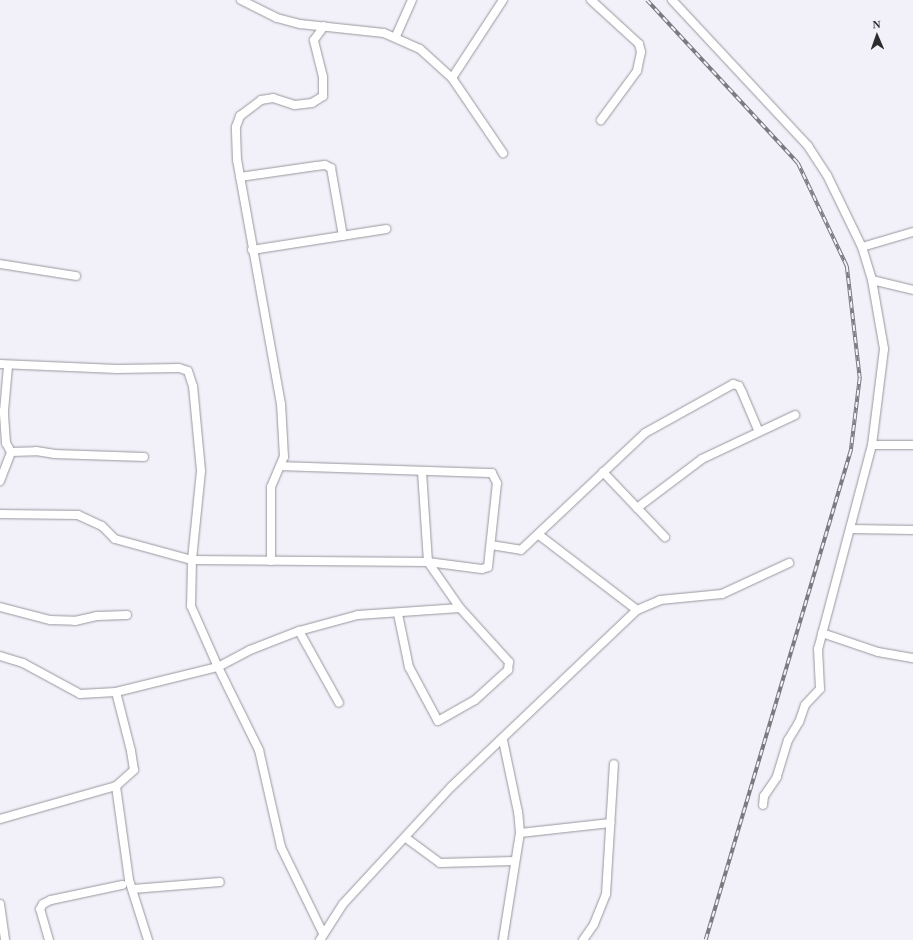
<!DOCTYPE html>
<html>
<head>
<meta charset="utf-8">
<style>
	body { margin:0 }
	#map { position:relative; width:913px; height:940px; overflow:hidden; background:#f2f1f9; font-family:"Times New Roman",serif }
	div>[style] { position:absolute }
	.roads { filter:drop-shadow(0 0 1px #97969d) drop-shadow(0 0 1px #97969d) }
	.street>* { height:8px; margin:-4px; padding:0 4px; transform-origin:4px; border-radius:4px; background:#fff }
	.rail>* { height:3.5px; margin-top:-1.75px; transform-origin:0; background:repeating-linear-gradient(90deg,#f2f1f9 0 6px,#7b7a7f 0 12px); box-sizing:border-box; border-block:1px solid #7b7a7f }
	span { translate:-50% -50%; white-space:nowrap; text-align:center; line-height:1.15; -webkit-text-stroke:4px #f2f1f9; paint-order:stroke }
	.north { position:absolute; left:857px; top:16px; width:40px; height:40px; -webkit-text-stroke:3px #f2f1f9; paint-order:stroke; rotate:358deg; font-size:11px; font-weight:700; line-height:16px; text-align:center; color:#2c2b2e }
	.north::after { content:''; display:block; margin:auto; width:14px; height:18px; background:#2c2b2e; clip-path:polygon(50% 0,100% 100%,50% 72%,0 100%) }
</style>
</head>
<body>
<div id="map">
	<div class="roads">
		<div class="street">
			<div style="left:241px;top:0;width:40px;rotate:26.6deg"></div>
			<div style="left:277px;top:18px;width:24px;rotate:15deg"></div>
			<div style="left:300px;top:24px;width:84px;rotate:6.1deg"></div>
			<div style="left:384px;top:33px;width:39px;rotate:24deg"></div>
			<div style="left:420px;top:49px;width:43px;rotate:42.2deg"></div>
			<div style="left:452px;top:78px;width:91px;rotate:55.8deg"></div>
			<div style="left:591px;top:0;width:65px;rotate:42.5deg"></div>
			<div style="left:639px;top:44px;width:8px;rotate:76deg"></div>
			<div style="left:641px;top:52px;width:19px;rotate:102deg"></div>
			<div style="left:637px;top:71px;width:61px;rotate:126.3deg"></div>
			<div style="left:672px;top:0;width:200px;rotate:47deg"></div>
			<div style="left:808px;top:146px;width:35px;rotate:57deg"></div>
			<div style="left:827px;top:175px;width:80px;rotate:64.1deg"></div>
			<div style="left:862px;top:247px;width:34px;rotate:73deg"></div>
			<div style="left:872px;top:280px;width:70px;rotate:80.1deg"></div>
			<div style="left:884px;top:349px;width:97px;rotate:97.1deg"></div>
			<div style="left:872px;top:445px;width:211px;rotate:104.8deg"></div>
			<div style="left:818px;top:649px;width:40px;rotate:87.1deg"></div>
			<div style="left:820px;top:689px;width:22px;rotate:133deg"></div>
			<div style="left:805px;top:705px;width:18px;rotate:109deg"></div>
			<div style="left:799px;top:722px;width:21px;rotate:121deg"></div>
			<div style="left:788px;top:740px;width:39px;rotate:107deg"></div>
			<div style="left:777px;top:777px;width:23px;rotate:124deg"></div>
			<div style="left:764px;top:796px;width:9px;rotate:96deg"></div>
			<div style="left:396px;top:36px;width:39px;rotate:-66deg"></div>
			<div style="left:452px;top:78px;width:93px;rotate:-56.8deg"></div>
			<div style="left:240px;top:177px;width:77px;rotate:-8.2deg"></div>
			<div style="left:316px;top:166px;width:9px;rotate:-6deg"></div>
			<div style="left:325px;top:165px;width:7px;rotate:27deg"></div>
			<div style="left:331px;top:168px;width:69px;rotate:80deg"></div>
			<div style="left:862px;top:247px;width:53px;rotate:-16.4deg"></div>
			<div style="left:252px;top:250px;width:136px;rotate:-8.9deg"></div>
			<div style="left:0;top:264px;width:77px;rotate:9deg"></div>
			<div style="left:872px;top:280px;width:42px;rotate:13.7deg"></div>
			<div style="left:0;top:364px;width:117px;rotate:2.4deg"></div>
			<div style="left:117px;top:369px;width:62px;rotate:-0.9deg"></div>
			<div style="left:179px;top:368px;width:9px;rotate:18deg"></div>
			<div style="left:188px;top:371px;width:16px;rotate:72deg"></div>
			<div style="left:193px;top:386px;width:85px;rotate:84.6deg"></div>
			<div style="left:201px;top:471px;width:89px;rotate:95.8deg"></div>
			<div style="left:192px;top:560px;width:46px;rotate:91.2deg"></div>
			<div style="left:191px;top:606px;width:67px;rotate:66.1deg"></div>
			<div style="left:218px;top:667px;width:93px;rotate:63.7deg"></div>
			<div style="left:259px;top:750px;width:99px;rotate:77.2deg"></div>
			<div style="left:281px;top:847px;width:96px;rotate:64deg"></div>
			<div style="left:872px;top:445px;width:41px"></div>
			<div style="left:11px;top:452px;width:25px;rotate:-2deg"></div>
			<div style="left:36px;top:451px;width:18px;rotate:9deg"></div>
			<div style="left:54px;top:454px;width:90px;rotate:1.9deg"></div>
			<div style="left:603px;top:472px;width:90px;rotate:46.4deg"></div>
			<div style="left:0;top:481px;width:31px;rotate:-69deg"></div>
			<div style="left:11px;top:452px;width:10px;rotate:-119deg"></div>
			<div style="left:6px;top:443px;width:32px;rotate:-94deg"></div>
			<div style="left:4px;top:411px;width:45px;rotate:-84.9deg"></div>
			<div style="left:637px;top:508px;width:81px;rotate:-37deg"></div>
			<div style="left:702px;top:459px;width:103px;rotate:-25.3deg"></div>
			<div style="left:0;top:514px;width:78px;rotate:0.7deg"></div>
			<div style="left:78px;top:515px;width:26px;rotate:25deg"></div>
			<div style="left:102px;top:526px;width:18px;rotate:45deg"></div>
			<div style="left:115px;top:539px;width:80px;rotate:15.3deg"></div>
			<div style="left:192px;top:560px;width:236px;rotate:0.5deg"></div>
			<div style="left:428px;top:562px;width:54px;rotate:7.4deg"></div>
			<div style="left:482px;top:569px;width:6px;rotate:-18deg"></div>
			<div style="left:488px;top:567px;width:84px;rotate:-83.9deg"></div>
			<div style="left:497px;top:483px;width:11px;rotate:-117deg"></div>
			<div style="left:492px;top:473px;width:210px;rotate:-178.1deg"></div>
			<div style="left:850px;top:529px;width:63px;rotate:0.9deg"></div>
			<div style="left:539px;top:535px;width:123px;rotate:37.4deg"></div>
			<div style="left:491px;top:545px;width:30px;rotate:9deg"></div>
			<div style="left:521px;top:550px;width:170px;rotate:-43.3deg"></div>
			<div style="left:645px;top:433px;width:101px;rotate:-29.1deg"></div>
			<div style="left:733px;top:384px;width:6px;rotate:18deg"></div>
			<div style="left:739px;top:386px;width:7px;rotate:63deg"></div>
			<div style="left:742px;top:392px;width:43px;rotate:67deg"></div>
			<div style="left:271px;top:561px;width:74px;rotate:-90deg"></div>
			<div style="left:271px;top:487px;width:33px;rotate:-67deg"></div>
			<div style="left:284px;top:457px;width:53px;rotate:-93.2deg"></div>
			<div style="left:281px;top:404px;width:248px;rotate:-100.2deg"></div>
			<div style="left:237px;top:160px;width:33px;rotate:-92deg"></div>
			<div style="left:236px;top:127px;width:12px;rotate:-70deg"></div>
			<div style="left:240px;top:116px;width:26px;rotate:-37deg"></div>
			<div style="left:261px;top:100px;width:12px;rotate:-9deg"></div>
			<div style="left:273px;top:98px;width:23px;rotate:18deg"></div>
			<div style="left:295px;top:105px;width:17px;rotate:-7deg"></div>
			<div style="left:312px;top:103px;width:13px;rotate:-32deg"></div>
			<div style="left:323px;top:96px;width:19px;rotate:-90deg"></div>
			<div style="left:323px;top:77px;width:38px;rotate:-104deg"></div>
			<div style="left:314px;top:40px;width:17px;rotate:-54deg"></div>
			<div style="left:0;top:607px;width:52px;rotate:14.6deg"></div>
			<div style="left:50px;top:620px;width:25px;rotate:2deg"></div>
			<div style="left:75px;top:621px;width:23px;rotate:-13deg"></div>
			<div style="left:97px;top:616px;width:30px;rotate:-2deg"></div>
			<div style="left:398px;top:614px;width:54px;rotate:78.3deg"></div>
			<div style="left:409px;top:667px;width:61px;rotate:61.8deg"></div>
			<div style="left:438px;top:721px;width:43px;rotate:-29.6deg"></div>
			<div style="left:475px;top:700px;width:45px;rotate:-42.3deg"></div>
			<div style="left:508px;top:670px;width:8px;rotate:-83deg"></div>
			<div style="left:509px;top:662px;width:73px;rotate:-132.2deg"></div>
			<div style="left:460px;top:608px;width:56px;rotate:-124.8deg"></div>
			<div style="left:428px;top:562px;width:91px;rotate:-93.8deg"></div>
			<div style="left:299px;top:631px;width:82px;rotate:60.9deg"></div>
			<div style="left:822px;top:633px;width:59px;rotate:18.7deg"></div>
			<div style="left:878px;top:652px;width:36px;rotate:10deg"></div>
			<div style="left:0;top:656px;width:24px;rotate:17deg"></div>
			<div style="left:23px;top:663px;width:65px;rotate:28.5deg"></div>
			<div style="left:80px;top:694px;width:36px;rotate:-3deg"></div>
			<div style="left:116px;top:692px;width:61px;rotate:75.7deg"></div>
			<div style="left:131px;top:751px;width:19px;rotate:81deg"></div>
			<div style="left:134px;top:770px;width:24px;rotate:138deg"></div>
			<div style="left:116px;top:786px;width:121px;rotate:164.1deg"></div>
			<div style="left:116px;top:692px;width:105px;rotate:-13.8deg"></div>
			<div style="left:218px;top:667px;width:36px;rotate:-28deg"></div>
			<div style="left:250px;top:650px;width:53px;rotate:-21.2deg"></div>
			<div style="left:299px;top:631px;width:61px;rotate:-15.2deg"></div>
			<div style="left:358px;top:615px;width:102px;rotate:-3.9deg"></div>
			<div style="left:116px;top:786px;width:95px;rotate:82.1deg"></div>
			<div style="left:129px;top:880px;width:63px;rotate:72.4deg"></div>
			<div style="left:520px;top:833px;width:91px;rotate:-6.3deg"></div>
			<div style="left:406px;top:838px;width:42px;rotate:36.3deg"></div>
			<div style="left:440px;top:863px;width:74px;rotate:-1.5deg"></div>
			<div style="left:133px;top:889px;width:87px;rotate:-4.6deg"></div>
			<div style="left:0;top:904px;width:36px;rotate:82deg"></div>
			<div style="left:49px;top:940px;width:32px;rotate:-106deg"></div>
			<div style="left:40px;top:909px;width:6px;rotate:-59deg"></div>
			<div style="left:43px;top:904px;width:9px;rotate:-27deg"></div>
			<div style="left:51px;top:900px;width:73px;rotate:-11.9deg"></div>
			<div style="left:320px;top:940px;width:43px;rotate:-57.4deg"></div>
			<div style="left:343px;top:904px;width:159px;rotate:-47.3deg"></div>
			<div style="left:451px;top:787px;width:257px;rotate:-43.6deg"></div>
			<div style="left:637px;top:610px;width:25px;rotate:-23deg"></div>
			<div style="left:660px;top:600px;width:62px;rotate:-5.5deg"></div>
			<div style="left:722px;top:594px;width:74px;rotate:-24.8deg"></div>
			<div style="left:503px;top:940px;width:108px;rotate:-81deg"></div>
			<div style="left:520px;top:833px;width:21px;rotate:-95deg"></div>
			<div style="left:518px;top:812px;width:74px;rotate:-101.8deg"></div>
			<div style="left:583px;top:940px;width:19px;rotate:-55deg"></div>
			<div style="left:594px;top:924px;width:32px;rotate:-68deg"></div>
			<div style="left:606px;top:894px;width:130px;rotate:-86.5deg"></div>
		</div>
	</div>
	<div class="rail">
		<div style="left:647px;top:0;width:222px;rotate:47.2deg"></div>
		<div style="left:798px;top:163px;width:114px;rotate:64.6deg"></div>
		<div style="left:847px;top:266px;width:113px;rotate:83.4deg"></div>
		<div style="left:860px;top:378px;width:74px;rotate:97deg"></div>
		<div style="left:851px;top:451px;width:510px;rotate:106.52deg"></div>
	</div>
	<div class="north">N</div>
</div>
</body>
</html>
